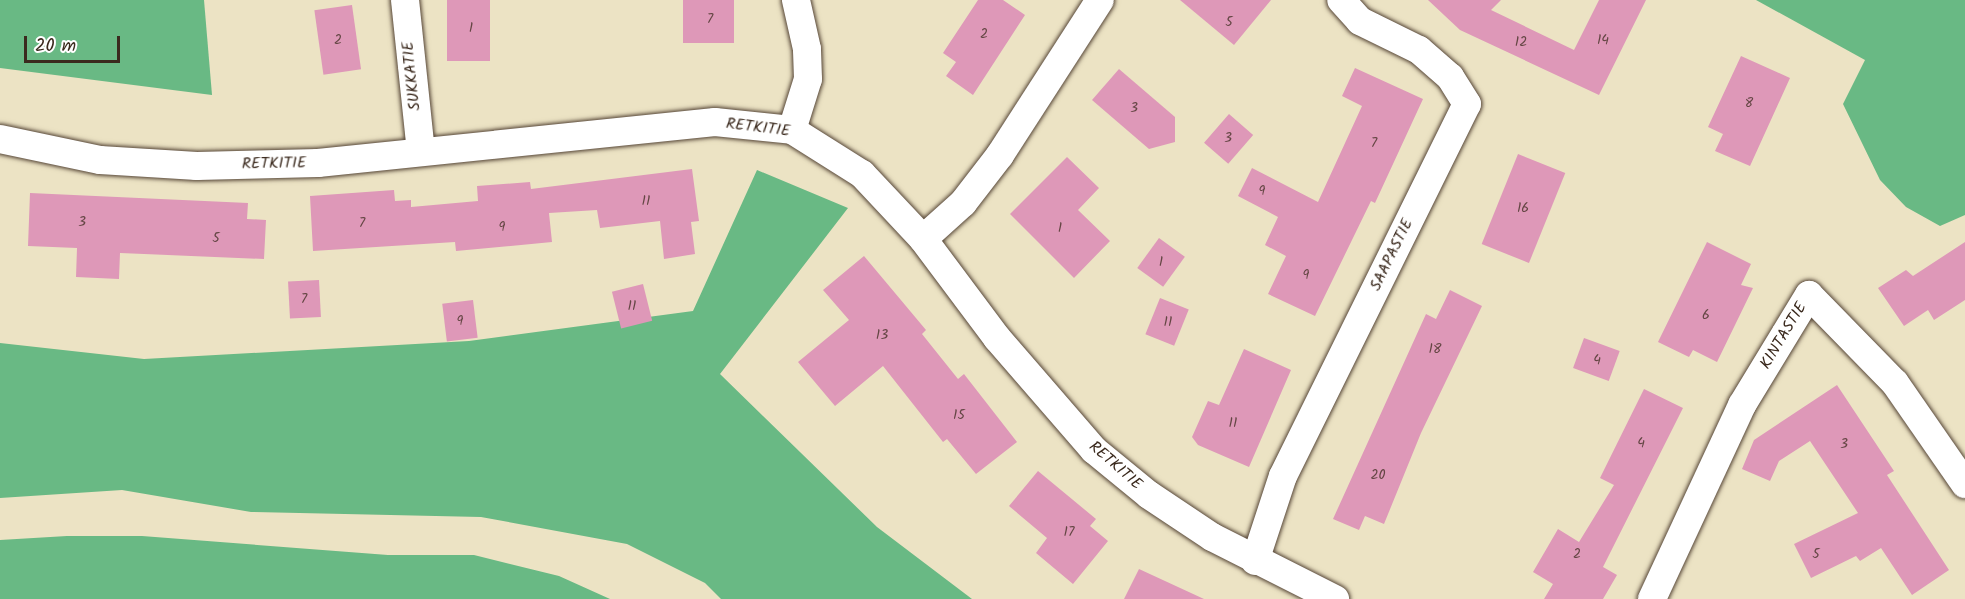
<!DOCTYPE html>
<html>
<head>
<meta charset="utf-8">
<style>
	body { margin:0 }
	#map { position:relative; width:1965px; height:599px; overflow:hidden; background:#ece3c4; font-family:Kalam,sans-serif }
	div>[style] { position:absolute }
	.forest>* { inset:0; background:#69b984 }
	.building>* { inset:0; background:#de98b8; transform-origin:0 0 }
	.roads { filter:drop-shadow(0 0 2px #564637) drop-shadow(0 0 2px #564637) }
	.street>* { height:28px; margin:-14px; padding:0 14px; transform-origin:14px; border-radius:14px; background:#fff }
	span { translate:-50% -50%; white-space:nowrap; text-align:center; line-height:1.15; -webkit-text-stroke:5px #fff; paint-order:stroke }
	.number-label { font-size:14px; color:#644644 }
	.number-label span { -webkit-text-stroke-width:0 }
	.street-label { font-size:16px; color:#3b2a1e }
	.scale { position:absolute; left:24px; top:36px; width:96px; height:27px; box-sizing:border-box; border:3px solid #3b2a1e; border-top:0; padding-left:8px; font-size:18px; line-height:21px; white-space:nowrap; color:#3b2a1e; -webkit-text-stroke:4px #fff; paint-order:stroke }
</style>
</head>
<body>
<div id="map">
	<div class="forest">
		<div style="clip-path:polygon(0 0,204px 0,212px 95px,0 68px)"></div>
		<div style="clip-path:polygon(1756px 0,1965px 0,1965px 215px,1940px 226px,1906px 207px,1880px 180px,1843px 104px,1865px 60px)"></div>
		<div style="clip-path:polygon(757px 170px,848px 208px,720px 374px,877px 527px,972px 599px,721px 599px,705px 583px,627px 544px,481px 517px,251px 512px,122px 490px,0 498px,0 343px,144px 359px,469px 341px,693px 311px)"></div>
		<div style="clip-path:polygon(67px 536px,142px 536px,388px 555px,474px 555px,559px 576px,610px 599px,0 599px,0 540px)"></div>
	</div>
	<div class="building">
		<div style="left:447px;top:0;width:43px;height:61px"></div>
		<div style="left:683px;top:0;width:51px;height:43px"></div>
		<div style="clip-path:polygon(978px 0,1003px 0,1025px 15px,973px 95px,946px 76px,956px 62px,943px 53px)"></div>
		<div style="clip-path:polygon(1180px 0,1271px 0,1234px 45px)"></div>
		<div style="clip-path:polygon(1428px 0,1501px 0,1491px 10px,1574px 50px,1599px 0,1646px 0,1599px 95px,1460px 30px)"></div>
		<div style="left:352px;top:5px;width:65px;height:38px;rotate:82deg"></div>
		<div style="clip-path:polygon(1741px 56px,1790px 78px,1750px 166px,1715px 151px,1723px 134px,1708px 127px)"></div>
		<div style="clip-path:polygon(1355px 68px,1423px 99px,1375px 203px,1371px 201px,1315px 316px,1268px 294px,1286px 256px,1265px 245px,1278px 217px,1238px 196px,1252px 168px,1318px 202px,1362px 106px,1342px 96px)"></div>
		<div style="clip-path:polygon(1119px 69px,1175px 117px,1175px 142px,1149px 149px,1092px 100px)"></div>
		<div style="left:1229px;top:114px;width:32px;height:38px;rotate:41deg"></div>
		<div style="left:1518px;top:154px;width:51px;height:97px;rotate:22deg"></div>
		<div style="clip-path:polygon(1067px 157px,1099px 188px,1078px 210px,1110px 241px,1074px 278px,1010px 214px)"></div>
		<div style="clip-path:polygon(692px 169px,699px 221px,691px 222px,695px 254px,664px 259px,660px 221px,600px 228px,597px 210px,549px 213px,552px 242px,456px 251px,455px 242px,313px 251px,310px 196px,394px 190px,395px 201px,411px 200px,411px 207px,478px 201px,477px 186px,530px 182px,531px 189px)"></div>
		<div style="clip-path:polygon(30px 193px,248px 203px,247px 219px,266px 220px,264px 259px,120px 253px,119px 279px,76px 277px,77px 248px,28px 246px)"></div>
		<div style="left:1159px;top:238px;width:32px;height:37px;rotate:36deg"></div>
		<div style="clip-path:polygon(1707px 242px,1751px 264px,1741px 285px,1753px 288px,1717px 362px,1693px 350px,1689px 357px,1658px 342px)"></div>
		<div style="clip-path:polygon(1965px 242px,1965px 300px,1934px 320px,1928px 310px,1904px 326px,1878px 288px,1906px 270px,1913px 276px)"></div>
		<div style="clip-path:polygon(864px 256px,926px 330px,922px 334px,958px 379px,964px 374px,1017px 442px,976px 474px,947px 439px,943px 442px,883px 366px,835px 406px,798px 362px,849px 320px,823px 290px)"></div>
		<div style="left:319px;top:280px;width:37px;height:31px;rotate:87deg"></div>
		<div style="left:643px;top:284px;width:38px;height:32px;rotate:76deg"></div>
		<div style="clip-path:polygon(1450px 290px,1482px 306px,1421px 433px,1384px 524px,1365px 516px,1359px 530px,1333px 519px,1426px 314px,1436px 319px)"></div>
		<div style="left:1160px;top:298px;width:31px;height:39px;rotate:22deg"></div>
		<div style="left:473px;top:300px;width:38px;height:31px;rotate:83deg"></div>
		<div style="left:1584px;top:338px;width:38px;height:32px;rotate:20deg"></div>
		<div style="clip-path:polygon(1244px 349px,1291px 370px,1249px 467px,1198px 445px,1192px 437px,1208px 401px,1219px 405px)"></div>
		<div style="clip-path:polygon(1837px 385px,1894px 471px,1887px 475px,1949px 570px,1912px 595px,1881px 548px,1860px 561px,1856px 556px,1811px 578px,1794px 544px,1858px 513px,1810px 441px,1779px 461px,1770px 481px,1742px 469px,1754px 440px)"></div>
		<div style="clip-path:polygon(1644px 389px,1683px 408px,1603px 567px,1617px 575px,1603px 599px,1544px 599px,1553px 584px,1533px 572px,1558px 529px,1579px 542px,1614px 485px,1600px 478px)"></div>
		<div style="clip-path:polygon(1038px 471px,1096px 519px,1090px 526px,1108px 541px,1073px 584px,1036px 553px,1047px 538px,1009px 506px)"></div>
		<div style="clip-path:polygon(1139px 569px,1204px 599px,1124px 599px)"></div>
	</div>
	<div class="roads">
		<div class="street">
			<div style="left:405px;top:0;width:152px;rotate:84deg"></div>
			<div style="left:792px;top:130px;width:53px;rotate:-72.6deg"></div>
			<div style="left:808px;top:79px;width:30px;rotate:-92deg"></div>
			<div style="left:807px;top:49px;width:50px;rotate:-102.7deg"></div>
			<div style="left:0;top:139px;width:102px;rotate:11.9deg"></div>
			<div style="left:100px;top:160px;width:97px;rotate:3.5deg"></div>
			<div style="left:197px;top:166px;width:121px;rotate:-1.4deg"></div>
			<div style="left:318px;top:163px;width:399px;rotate:-5.9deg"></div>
			<div style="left:715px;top:122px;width:77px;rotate:5.9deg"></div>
			<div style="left:792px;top:130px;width:83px;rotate:32.2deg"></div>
			<div style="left:862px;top:174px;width:89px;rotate:46.8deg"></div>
			<div style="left:923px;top:239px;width:124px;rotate:53.2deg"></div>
			<div style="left:997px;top:338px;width:148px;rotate:49.1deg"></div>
			<div style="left:1094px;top:450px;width:71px;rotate:39.3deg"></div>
			<div style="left:1149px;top:495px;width:76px;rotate:33.7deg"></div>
			<div style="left:1212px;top:537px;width:138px;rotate:26.8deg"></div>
			<div style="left:923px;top:239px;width:54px;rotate:-42deg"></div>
			<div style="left:963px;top:203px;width:61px;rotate:-52.4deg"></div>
			<div style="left:1000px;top:155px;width:184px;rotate:-57.2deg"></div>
			<div style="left:1255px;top:561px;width:89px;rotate:-71.8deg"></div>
			<div style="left:1283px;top:476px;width:415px;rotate:-63.7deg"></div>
			<div style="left:1467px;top:104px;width:32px;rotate:-122deg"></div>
			<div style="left:1450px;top:77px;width:41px;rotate:-138.9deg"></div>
			<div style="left:1419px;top:50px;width:66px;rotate:-153.8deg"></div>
			<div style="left:1360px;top:21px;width:28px;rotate:-132deg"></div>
			<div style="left:1652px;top:599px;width:214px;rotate:-65.1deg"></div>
			<div style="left:1742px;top:405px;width:129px;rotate:-58.7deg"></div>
			<div style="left:1809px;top:295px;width:123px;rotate:45.7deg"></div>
			<div style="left:1895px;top:383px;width:123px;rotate:55.3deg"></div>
		</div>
	</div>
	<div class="number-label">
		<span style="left:710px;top:19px">7</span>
		<span style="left:1229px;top:22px">5</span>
		<span style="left:471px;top:28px">1</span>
		<span style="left:984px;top:34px">2</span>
		<span style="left:338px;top:40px">2</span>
		<span style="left:1603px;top:40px">14</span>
		<span style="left:1521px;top:42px">12</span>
		<span style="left:1749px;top:103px">8</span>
		<span style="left:1134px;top:108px">3</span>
		<span style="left:1228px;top:138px">3</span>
		<span style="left:1374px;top:143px">7</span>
		<span style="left:1262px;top:191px">9</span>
		<span style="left:646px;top:201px">11</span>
		<span style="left:1523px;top:208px">16</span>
		<span style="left:82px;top:222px">3</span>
		<span style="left:362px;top:223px">7</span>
		<span style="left:502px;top:227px">9</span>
		<span style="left:1060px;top:228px">1</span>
		<span style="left:216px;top:238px">5</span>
		<span style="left:1161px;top:262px">1</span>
		<span style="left:1306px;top:275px">9</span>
		<span style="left:304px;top:299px">7</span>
		<span style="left:632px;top:306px">11</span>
		<span style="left:1706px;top:315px">6</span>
		<span style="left:460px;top:321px">9</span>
		<span style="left:1168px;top:322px">11</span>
		<span style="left:882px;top:335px">13</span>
		<span style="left:1435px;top:349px">18</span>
		<span style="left:1597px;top:360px">4</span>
		<span style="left:959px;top:415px">15</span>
		<span style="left:1233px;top:423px">11</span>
		<span style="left:1641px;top:443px">4</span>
		<span style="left:1844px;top:444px">3</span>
		<span style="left:1378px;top:475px">20</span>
		<span style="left:1069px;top:532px">17</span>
		<span style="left:1577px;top:554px">2</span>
		<span style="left:1816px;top:554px">5</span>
	</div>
	<div class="street-label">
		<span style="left:412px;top:76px;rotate:-96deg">SUKKATIE</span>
		<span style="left:758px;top:128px;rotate:7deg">RETKITIE</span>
		<span style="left:274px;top:164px;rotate:-1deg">RETKITIE</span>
		<span style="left:1392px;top:255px;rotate:-64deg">SAAPASTIE</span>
		<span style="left:1784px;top:336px;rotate:-59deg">KINTASTIE</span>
		<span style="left:1115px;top:466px;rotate:41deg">RETKITIE</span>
	</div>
	<div class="scale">20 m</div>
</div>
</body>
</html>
